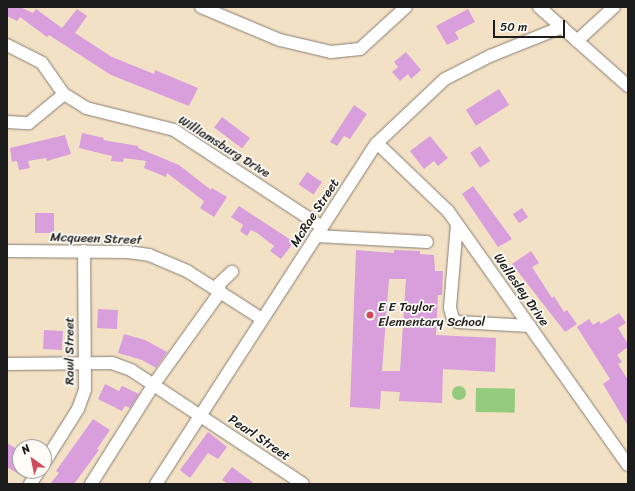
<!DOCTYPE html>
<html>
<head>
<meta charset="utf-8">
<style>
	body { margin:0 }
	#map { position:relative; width:635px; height:491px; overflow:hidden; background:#f3e1c6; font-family:Sriracha,sans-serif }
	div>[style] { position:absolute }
	.green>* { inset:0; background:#94cb7e; transform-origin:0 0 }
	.round { border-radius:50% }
	.building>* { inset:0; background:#d89fdc; transform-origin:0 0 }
	.roads { filter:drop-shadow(0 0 1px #887e71) drop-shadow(0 0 1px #887e71) }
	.minor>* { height:12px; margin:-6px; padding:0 6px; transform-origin:6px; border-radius:6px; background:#fff }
	.dots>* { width:11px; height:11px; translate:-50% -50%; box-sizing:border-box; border:2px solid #fdfcf7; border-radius:50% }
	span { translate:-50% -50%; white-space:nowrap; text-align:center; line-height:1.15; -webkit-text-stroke:3.5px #fdfcf7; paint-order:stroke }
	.street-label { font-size:13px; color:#1c1c1c }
	.poi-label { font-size:13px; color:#1c1c1c }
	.left { translate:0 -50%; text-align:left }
	.frame { position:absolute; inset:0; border:8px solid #1c1c1c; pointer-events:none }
	.north { position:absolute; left:12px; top:439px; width:40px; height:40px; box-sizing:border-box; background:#fdfcf7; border:1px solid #a3a29f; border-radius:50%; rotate:327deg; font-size:11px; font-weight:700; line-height:16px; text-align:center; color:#1c1c1c }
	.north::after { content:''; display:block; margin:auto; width:14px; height:18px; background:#d1495b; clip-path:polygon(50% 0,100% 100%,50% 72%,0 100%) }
	.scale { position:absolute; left:493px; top:20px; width:72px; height:18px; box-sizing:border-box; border:2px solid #1c1c1c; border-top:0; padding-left:5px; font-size:12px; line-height:14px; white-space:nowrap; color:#1c1c1c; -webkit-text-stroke:3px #fdfcf7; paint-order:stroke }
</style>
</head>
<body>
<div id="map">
	<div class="green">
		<div class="round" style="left:452px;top:386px;width:14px;height:14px"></div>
		<div style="left:476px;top:388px;width:39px;height:24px;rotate:1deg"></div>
	</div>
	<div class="building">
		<div style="clip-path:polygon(7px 7px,20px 7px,33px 13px,36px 9px,62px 28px,77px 9px,87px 16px,75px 33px,112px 57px,154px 74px,155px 70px,198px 88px,189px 106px,111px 75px,49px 35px,47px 37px,20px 17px,17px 21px,7px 16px)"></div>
		<div style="clip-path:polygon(468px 9px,475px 22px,455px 32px,459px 39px,447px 45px,436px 26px)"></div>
		<div style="clip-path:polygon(406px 52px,421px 70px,411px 79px,408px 74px,400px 81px,392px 72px,398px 67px,394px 62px)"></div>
		<div style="left:499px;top:89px;width:19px;height:39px;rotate:58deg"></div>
		<div style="clip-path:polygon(354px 105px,367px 114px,350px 139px,344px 136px,337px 146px,330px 142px)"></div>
		<div style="left:222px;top:117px;width:35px;height:13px;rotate:37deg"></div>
		<div style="clip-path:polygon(82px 133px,104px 138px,103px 140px,138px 146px,138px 148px,179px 165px,211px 190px,212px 188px,227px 197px,214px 217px,200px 208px,204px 201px,167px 173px,166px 177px,144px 168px,146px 161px,124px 158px,123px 162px,111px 161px,112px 156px,79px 148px)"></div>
		<div style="clip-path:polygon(65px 135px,71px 154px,47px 161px,46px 158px,28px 161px,30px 168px,19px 170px,17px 161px,12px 162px,10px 148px)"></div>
		<div style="clip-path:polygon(430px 136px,448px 158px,438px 166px,434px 161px,424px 169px,410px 151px)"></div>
		<div style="left:480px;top:146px;width:18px;height:12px;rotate:56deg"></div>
		<div style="left:307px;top:172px;width:18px;height:15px;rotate:34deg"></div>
		<div style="clip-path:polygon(473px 186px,512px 239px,498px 247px,462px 194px)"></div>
		<div style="clip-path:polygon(239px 206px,294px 242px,281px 259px,270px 251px,274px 246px,257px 233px,251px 230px,247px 236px,240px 231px,243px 225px,231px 217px)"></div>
		<div style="left:522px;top:208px;width:11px;height:11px;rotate:56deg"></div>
		<div style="left:35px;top:213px;width:19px;height:20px"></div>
		<div style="clip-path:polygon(evenodd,356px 250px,394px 253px,394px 250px,420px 251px,420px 254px,434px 255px,435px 271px,443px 271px,442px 295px,438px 295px,436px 335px,496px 338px,495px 372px,443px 369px,442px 403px,399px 401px,400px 392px,381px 391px,380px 409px,350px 407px,356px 250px,389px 279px,406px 279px,400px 371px,382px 371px,389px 279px)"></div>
		<div style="clip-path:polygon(531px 251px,539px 263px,532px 267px,552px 298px,554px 296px,564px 312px,567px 310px,577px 324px,565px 332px,512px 264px)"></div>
		<div style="left:98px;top:309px;width:20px;height:19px;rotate:3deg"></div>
		<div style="clip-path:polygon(619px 313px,626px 323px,618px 328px,628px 344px,628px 347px,617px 355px,622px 362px,618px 364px,628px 380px,628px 426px,603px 384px,610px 379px,577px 327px,589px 319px,593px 325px,599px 321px,601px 324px)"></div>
		<div style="left:44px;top:330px;width:19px;height:19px;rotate:3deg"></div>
		<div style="clip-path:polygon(124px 334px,145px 340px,167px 352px,156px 368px,142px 360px,118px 353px)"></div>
		<div style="clip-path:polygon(105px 384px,119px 391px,122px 386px,139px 394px,130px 408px,125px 406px,122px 411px,98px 399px)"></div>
		<div style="clip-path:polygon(93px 419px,110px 430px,97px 449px,99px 450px,74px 484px,50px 484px,59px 473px,56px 471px)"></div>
		<div style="clip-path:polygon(208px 432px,227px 447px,218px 459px,208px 453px,190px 478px,180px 470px)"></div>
		<div style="clip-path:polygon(7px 443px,20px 451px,20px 475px,7px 467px)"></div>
		<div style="clip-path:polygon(232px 467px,255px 484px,228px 484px,222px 480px)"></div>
	</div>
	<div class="roads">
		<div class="minor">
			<div style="left:201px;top:7px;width:86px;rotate:22.7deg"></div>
			<div style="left:280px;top:40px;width:52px;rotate:13.2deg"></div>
			<div style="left:331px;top:52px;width:29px;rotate:-6deg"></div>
			<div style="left:360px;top:49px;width:62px;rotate:-42.4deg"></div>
			<div style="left:539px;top:7px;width:119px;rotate:41.6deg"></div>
			<div style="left:577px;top:41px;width:50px;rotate:-42.6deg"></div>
			<div style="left:7px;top:45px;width:39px;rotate:27deg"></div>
			<div style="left:42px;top:63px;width:38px;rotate:55deg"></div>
			<div style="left:64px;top:94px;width:26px;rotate:32deg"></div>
			<div style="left:86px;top:108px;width:91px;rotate:14deg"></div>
			<div style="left:174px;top:130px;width:177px;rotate:33.2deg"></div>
			<div style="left:7px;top:122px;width:22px;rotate:3deg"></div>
			<div style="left:29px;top:123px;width:45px;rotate:-39.6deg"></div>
			<div style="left:377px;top:143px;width:98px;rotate:43.8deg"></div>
			<div style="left:448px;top:211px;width:311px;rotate:54.7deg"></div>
			<div style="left:457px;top:224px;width:84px;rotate:94.8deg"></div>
			<div style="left:450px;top:308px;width:11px;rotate:75deg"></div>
			<div style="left:453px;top:319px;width:6px;rotate:31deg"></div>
			<div style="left:458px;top:322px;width:72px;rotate:3.2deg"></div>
			<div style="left:316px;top:236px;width:111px;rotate:3.1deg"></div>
			<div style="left:7px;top:251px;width:121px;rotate:0.5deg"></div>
			<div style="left:128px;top:252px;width:21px;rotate:8deg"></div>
			<div style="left:149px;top:255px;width:41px;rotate:22.8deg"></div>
			<div style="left:187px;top:271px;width:89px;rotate:32.6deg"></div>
			<div style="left:7px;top:364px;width:105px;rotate:-0.5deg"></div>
			<div style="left:112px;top:363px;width:20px;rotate:20deg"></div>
			<div style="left:131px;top:370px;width:206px;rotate:33.5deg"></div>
			<div style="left:44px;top:463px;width:64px;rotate:-57.8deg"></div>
			<div style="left:78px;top:409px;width:20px;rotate:-70deg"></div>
			<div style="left:85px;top:390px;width:139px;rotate:-90.4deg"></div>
			<div style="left:30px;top:484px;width:16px;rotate:-55deg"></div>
			<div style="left:91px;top:484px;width:118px;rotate:-57.8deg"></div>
			<div style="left:154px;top:384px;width:113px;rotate:-54.3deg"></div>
			<div style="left:220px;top:292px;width:8px;rotate:-97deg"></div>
			<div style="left:219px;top:284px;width:18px;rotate:-43deg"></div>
			<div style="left:156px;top:484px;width:406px;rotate:-57.1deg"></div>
			<div style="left:377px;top:143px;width:93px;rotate:-43.3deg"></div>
			<div style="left:445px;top:79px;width:51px;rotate:-27.1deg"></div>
			<div style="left:490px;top:56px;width:78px;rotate:-21.9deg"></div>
		</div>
	</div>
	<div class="dots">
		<div style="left:370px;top:315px;background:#d1495b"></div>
	</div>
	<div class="street-label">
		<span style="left:224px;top:147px;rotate:32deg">Williamsburg Drive</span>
		<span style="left:315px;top:213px;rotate:-57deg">McRae Street</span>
		<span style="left:96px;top:239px;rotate:2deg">Mcqueen Street</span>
		<span style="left:521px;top:290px;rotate:55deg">Wellesley Drive</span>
		<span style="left:70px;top:351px;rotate:-90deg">Rawl Street</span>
		<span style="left:259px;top:438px;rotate:34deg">Pearl Street</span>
	</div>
	<div class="poi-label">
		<span class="left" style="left:378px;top:315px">E E Taylor<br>Elementary School</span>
	</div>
	<div class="frame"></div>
	<div class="north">N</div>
	<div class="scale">50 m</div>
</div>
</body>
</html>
